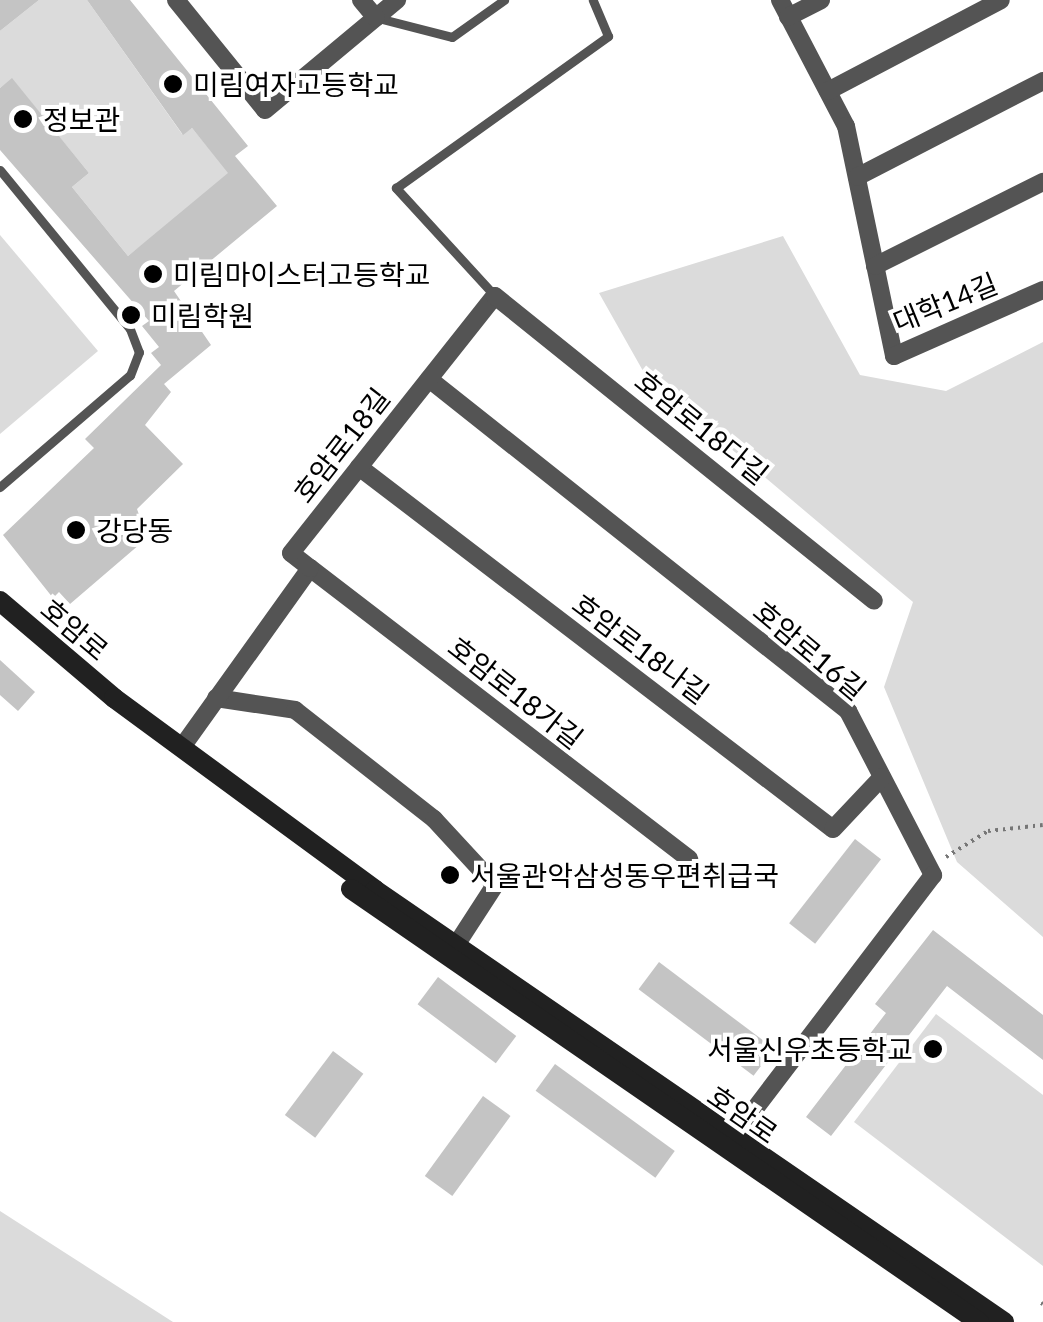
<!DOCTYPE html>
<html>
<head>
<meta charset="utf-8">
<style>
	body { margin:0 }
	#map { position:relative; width:1043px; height:1322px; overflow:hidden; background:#fff; font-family:Lato,"Noto Sans KR",sans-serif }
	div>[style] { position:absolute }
	.green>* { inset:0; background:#dbdbdb }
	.building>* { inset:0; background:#c4c4c4; transform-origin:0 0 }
	.path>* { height:4px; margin-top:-2px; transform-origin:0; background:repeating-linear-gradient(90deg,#767676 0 2.5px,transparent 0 7.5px) }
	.service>* { height:9px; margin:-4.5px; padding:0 4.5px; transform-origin:4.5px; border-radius:4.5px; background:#545454 }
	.minor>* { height:18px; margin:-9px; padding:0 9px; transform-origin:9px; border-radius:9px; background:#545454 }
	.secondary>* { height:20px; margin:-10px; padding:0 10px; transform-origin:10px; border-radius:10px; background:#212121 }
	.dots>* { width:28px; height:28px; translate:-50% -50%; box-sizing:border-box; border:5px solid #fff; border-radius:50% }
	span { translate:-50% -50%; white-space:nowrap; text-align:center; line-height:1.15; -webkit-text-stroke:8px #fff; paint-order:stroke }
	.poi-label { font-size:28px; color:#000 }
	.left { translate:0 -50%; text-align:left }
	.right { translate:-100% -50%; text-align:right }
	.street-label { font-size:28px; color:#000 }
</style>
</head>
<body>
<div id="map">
	<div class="green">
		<div style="clip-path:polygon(39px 0,87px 0,182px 134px,192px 128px,231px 175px,128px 256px,72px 187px,89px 173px,12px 79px,0 88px,0 31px)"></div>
		<div style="clip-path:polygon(0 235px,98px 351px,0 434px)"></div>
		<div style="clip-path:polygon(783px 236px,860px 375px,946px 391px,1043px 342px,1043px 937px,957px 862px,884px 687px,913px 602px,647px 378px,599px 293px)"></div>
		<div style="clip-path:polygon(936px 1014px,1043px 1095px,1043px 1266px,854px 1122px)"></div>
		<div style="clip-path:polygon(0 1211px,173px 1322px,0 1322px)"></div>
	</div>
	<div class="building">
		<div style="clip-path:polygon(0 0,39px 0,0 31px)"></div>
		<div style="clip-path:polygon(87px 0,130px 0,248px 146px,235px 156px,277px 206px,174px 291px,211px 345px,164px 384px,171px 392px,145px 425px,183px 464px,137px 509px,147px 538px,70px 604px,59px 592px,53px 598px,3px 535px,94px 448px,85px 439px,161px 365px,151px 353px,159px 347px,142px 326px,149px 321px,0 150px,0 88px,12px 78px,89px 173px,72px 187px,128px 256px,228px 173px,192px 128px,183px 135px)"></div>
		<div style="clip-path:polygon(0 660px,35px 692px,18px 711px,0 695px)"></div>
		<div style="left:855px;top:839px;width:33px;height:107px;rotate:38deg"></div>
		<div style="clip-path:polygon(933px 930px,1043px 1015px,1043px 1060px,947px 986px,831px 1136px,806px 1117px,886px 1013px,875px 1004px)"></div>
		<div style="left:659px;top:962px;width:144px;height:34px;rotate:37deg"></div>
		<div style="left:438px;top:977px;width:98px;height:34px;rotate:37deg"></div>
		<div style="left:333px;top:1051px;width:38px;height:80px;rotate:37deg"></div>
		<div style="left:555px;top:1064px;width:148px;height:33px;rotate:36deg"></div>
		<div style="left:483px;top:1096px;width:34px;height:99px;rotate:36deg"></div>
	</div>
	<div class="path">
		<div style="left:946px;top:857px;width:49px;rotate:-31.8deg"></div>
		<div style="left:988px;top:831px;width:55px;rotate:-6.2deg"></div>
		<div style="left:1041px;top:1303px;width:2px;rotate:27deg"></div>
	</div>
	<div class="service">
		<div style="left:378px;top:18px;width:76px;rotate:14.4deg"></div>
		<div style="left:452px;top:37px;width:64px;rotate:-35.4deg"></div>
		<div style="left:0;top:170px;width:205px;rotate:50.7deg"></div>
		<div style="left:130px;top:329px;width:25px;rotate:69deg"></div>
		<div style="left:139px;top:352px;width:25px;rotate:111deg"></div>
		<div style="left:130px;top:375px;width:172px;rotate:139.3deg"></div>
		<div style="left:495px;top:296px;width:147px;rotate:-132.5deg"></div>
		<div style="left:396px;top:188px;width:261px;rotate:-35.6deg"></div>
		<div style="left:608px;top:36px;width:39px;rotate:-113deg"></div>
	</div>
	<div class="minor">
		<div style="left:176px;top:0;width:141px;rotate:51deg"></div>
		<div style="left:265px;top:110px;width:172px;rotate:-39.8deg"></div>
		<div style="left:361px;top:0;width:23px;rotate:50deg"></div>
		<div style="left:780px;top:0;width:142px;rotate:62.4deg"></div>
		<div style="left:846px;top:126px;width:235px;rotate:78.2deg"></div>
		<div style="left:894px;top:356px;width:163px;rotate:-23.9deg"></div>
		<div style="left:788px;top:17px;width:37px;rotate:-27deg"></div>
		<div style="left:828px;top:91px;width:195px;rotate:-27.7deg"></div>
		<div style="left:857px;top:177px;width:209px;rotate:-27.3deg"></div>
		<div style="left:875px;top:266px;width:188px;rotate:-26.6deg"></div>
		<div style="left:429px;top:379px;width:535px;rotate:38.39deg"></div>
		<div style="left:848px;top:711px;width:185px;rotate:62.6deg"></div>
		<div style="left:933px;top:875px;width:333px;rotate:127.3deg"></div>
		<div style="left:359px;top:467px;width:596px;rotate:37.37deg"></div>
		<div style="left:833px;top:829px;width:71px;rotate:-46.7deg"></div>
		<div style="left:310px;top:568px;width:478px;rotate:37.5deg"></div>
		<div style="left:216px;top:698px;width:80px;rotate:8.6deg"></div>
		<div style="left:295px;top:710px;width:177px;rotate:38.1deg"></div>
		<div style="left:434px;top:819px;width:90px;rotate:47.3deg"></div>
		<div style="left:495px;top:885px;width:68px;rotate:123deg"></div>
		<div style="left:182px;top:747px;width:220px;rotate:-54.4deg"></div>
		<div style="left:310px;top:568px;width:24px;rotate:-142deg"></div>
		<div style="left:291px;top:553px;width:328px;rotate:-51.6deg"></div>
		<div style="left:495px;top:296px;width:486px;rotate:38.8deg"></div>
	</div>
	<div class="secondary">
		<div style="left:0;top:601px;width:150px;rotate:40.4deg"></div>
		<div style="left:114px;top:698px;width:324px;rotate:36.3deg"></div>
		<div style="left:375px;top:890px;width:763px;rotate:34.48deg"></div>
		<div style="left:351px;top:889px;width:763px;rotate:34.59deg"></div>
	</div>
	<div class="dots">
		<div style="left:173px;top:84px;background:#000"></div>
		<div style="left:23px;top:119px;background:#000"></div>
		<div style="left:153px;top:274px;background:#000"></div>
		<div style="left:131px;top:315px;background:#000"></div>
		<div style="left:76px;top:530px;background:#000"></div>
		<div style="left:450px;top:875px;background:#000"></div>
		<div style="left:933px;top:1049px;background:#000"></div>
	</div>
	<div class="poi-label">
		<span class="left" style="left:193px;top:84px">미림여자고등학교</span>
		<span class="left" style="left:43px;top:119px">정보관</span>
		<span class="left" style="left:173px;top:274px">미림마이스터고등학교</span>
		<span class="left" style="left:151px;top:315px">미림학원</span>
		<span class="left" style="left:96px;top:530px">강당동</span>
		<span class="left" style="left:470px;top:875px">서울관악삼성동우편취급국</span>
		<span class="right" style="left:913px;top:1049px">서울신우초등학교</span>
	</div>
	<div class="street-label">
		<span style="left:945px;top:302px;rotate:-22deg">대학14길</span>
		<span style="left:702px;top:427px;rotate:39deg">호암로18다길</span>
		<span style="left:341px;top:445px;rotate:-52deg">호암로18길</span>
		<span style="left:75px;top:629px;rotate:40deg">호암로</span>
		<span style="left:641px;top:648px;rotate:37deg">호암로18나길</span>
		<span style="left:810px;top:650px;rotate:40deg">호암로16길</span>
		<span style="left:516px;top:692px;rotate:38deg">호암로18가길</span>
		<span style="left:743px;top:1114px;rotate:35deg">호암로</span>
	</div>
</div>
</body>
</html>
